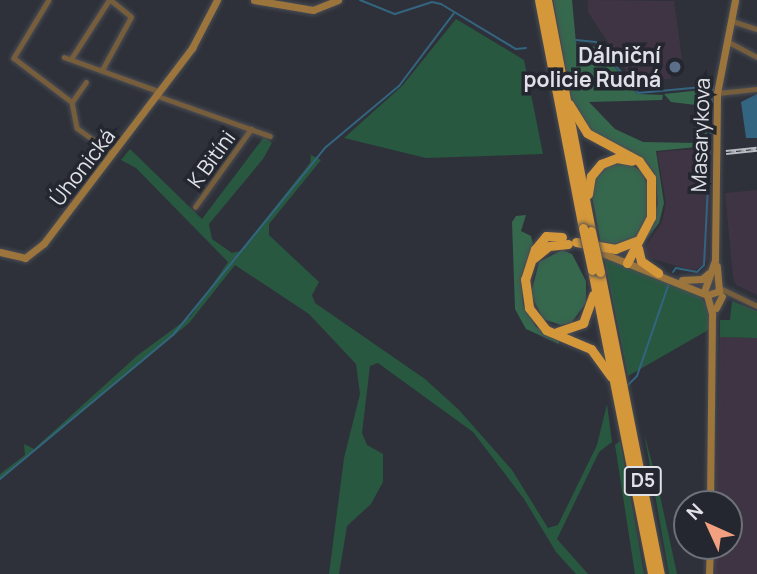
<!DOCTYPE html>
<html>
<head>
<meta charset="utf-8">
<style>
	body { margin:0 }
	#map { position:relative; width:757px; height:574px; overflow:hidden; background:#2e3139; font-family:Manrope,sans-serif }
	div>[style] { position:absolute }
	.industrial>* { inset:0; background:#3f3443 }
	.green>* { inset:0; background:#285840 }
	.forest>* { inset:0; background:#36684e }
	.water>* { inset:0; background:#336480 }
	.stream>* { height:2px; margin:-1px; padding:0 1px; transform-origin:1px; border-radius:1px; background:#336480 }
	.roads { filter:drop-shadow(0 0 2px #4a4d55) drop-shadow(0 0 2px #4a4d55) }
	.street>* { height:4.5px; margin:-2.25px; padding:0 2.25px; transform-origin:2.25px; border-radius:2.25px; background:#765d3c }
	.secondary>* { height:7px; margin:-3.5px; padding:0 3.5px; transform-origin:3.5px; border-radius:3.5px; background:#9c753d }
	.highway>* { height:9px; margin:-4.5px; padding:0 4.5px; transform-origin:4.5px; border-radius:4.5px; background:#d4973a }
	.rail>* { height:4.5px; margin-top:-2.25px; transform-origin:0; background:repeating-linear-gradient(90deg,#24272f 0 5px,#b9bcc2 0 10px); box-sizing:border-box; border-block:2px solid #b9bcc2 }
	.bridges { filter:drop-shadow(0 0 2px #4a4d55) drop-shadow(0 0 2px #4a4d55) }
	.highway-bridge>* { height:9px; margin:-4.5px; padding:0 4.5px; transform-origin:4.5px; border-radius:4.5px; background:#d4973a }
	.dots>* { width:19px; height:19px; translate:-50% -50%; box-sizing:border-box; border:4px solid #24272f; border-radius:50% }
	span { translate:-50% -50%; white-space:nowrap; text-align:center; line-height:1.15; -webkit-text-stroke:7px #24272f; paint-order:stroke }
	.shield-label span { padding:2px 5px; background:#24272f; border:2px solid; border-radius:5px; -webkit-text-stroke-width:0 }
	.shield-label { font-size:19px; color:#dfe1e7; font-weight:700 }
	.poi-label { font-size:21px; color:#dfe1e7; font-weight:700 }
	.right { translate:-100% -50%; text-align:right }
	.street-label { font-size:21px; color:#dfe1e7 }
	.north { position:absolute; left:673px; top:490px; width:70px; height:70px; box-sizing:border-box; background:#24272f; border:2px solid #6f7179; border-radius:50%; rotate:315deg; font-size:19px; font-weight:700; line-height:28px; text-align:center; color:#dfe1e7 }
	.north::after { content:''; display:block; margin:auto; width:24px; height:32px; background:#f2a080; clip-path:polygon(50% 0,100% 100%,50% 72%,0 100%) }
</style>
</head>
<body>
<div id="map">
	<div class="industrial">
		<div style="clip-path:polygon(588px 0,674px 1px,682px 59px,670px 60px,671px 79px,633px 81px,588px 12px)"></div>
		<div style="clip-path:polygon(711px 148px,708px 260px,695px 271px,649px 258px,644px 249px,662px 222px,666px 203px,657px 152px)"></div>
		<div style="clip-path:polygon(757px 190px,757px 295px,736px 285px,733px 277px,725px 193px)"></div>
		<div style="clip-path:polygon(720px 337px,757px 338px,757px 574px,715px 574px,715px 546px,729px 546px,729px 504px,716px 504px)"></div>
	</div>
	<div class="green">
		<div style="clip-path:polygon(456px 19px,524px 60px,543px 154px,426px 158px,344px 138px,402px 86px)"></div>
		<div style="clip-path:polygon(264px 137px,272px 143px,263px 159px,209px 224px,212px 239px,232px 253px,240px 251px,310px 163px,311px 155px,321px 160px,269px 224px,269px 235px,319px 282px,312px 295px,315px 303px,425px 379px,459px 410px,512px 470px,548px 528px,558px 525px,597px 445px,607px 404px,612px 442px,599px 452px,557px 539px,588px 574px,576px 574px,556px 552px,524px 499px,473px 432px,378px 363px,370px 366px,362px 433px,367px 445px,383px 454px,383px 482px,371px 504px,347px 526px,339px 574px,329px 574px,344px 458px,360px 394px,356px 364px,309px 314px,235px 265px,189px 323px,0 480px,0 474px,25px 455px,24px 444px,34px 449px,138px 355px,191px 316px,228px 262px,136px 168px,121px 160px,130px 149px,202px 219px)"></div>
		<div style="clip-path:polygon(604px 258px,697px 292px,707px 306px,710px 329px,628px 376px)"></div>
		<div style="clip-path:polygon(732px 301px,757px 311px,757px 338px,720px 337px,720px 320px,730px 320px)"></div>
		<div style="clip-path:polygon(644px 432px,659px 491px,677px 574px,669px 574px)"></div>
		<div style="clip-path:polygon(620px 441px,633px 511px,644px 574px,635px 574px,615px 445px)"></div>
	</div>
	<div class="forest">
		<div style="clip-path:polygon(553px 0,572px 0,576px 43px,599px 48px,637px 94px,663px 95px,662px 100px,589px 102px,615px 129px,643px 142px,695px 143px,696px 105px,671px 102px,664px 94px,711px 89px,706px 146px,656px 151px,664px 203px,659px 223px,643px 243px,658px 204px,656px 182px,651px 172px,594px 136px,572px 103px)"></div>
		<div style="clip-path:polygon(614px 162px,629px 163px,642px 172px,650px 192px,647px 219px,636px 237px,621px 246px,601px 244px,590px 186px,599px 169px)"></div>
		<div style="clip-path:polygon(526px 215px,521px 231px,531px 236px,533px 244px,521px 277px,523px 305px,536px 327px,559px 338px,559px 344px,526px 329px,515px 309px,512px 222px,516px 216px)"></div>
		<div style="clip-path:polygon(562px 250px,572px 254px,586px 281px,586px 303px,571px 323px,561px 325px,543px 319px,531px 294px,539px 262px)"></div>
	</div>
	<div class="water">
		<div style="clip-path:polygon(757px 94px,757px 138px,746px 138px,741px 102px)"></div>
	</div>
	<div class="stream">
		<div style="left:360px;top:0;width:38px;rotate:22deg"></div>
		<div style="left:395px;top:14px;width:39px;rotate:-18deg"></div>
		<div style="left:432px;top:2px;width:9px;rotate:13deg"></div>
		<div style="left:441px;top:4px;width:87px;rotate:31deg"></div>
		<div style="left:516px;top:49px;width:10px;rotate:-6deg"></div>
		<div style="left:576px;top:40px;width:20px;rotate:6deg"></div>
		<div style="left:596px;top:42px;width:66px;rotate:50.5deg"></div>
		<div style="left:638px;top:93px;width:76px;rotate:-5.3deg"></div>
		<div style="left:673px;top:272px;width:5px;rotate:-53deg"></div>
		<div style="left:676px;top:268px;width:21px;rotate:11deg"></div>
		<div style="left:697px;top:272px;width:10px;rotate:-45deg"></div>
		<div style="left:704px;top:265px;width:178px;rotate:-87.1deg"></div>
		<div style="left:627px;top:386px;width:14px;rotate:-45deg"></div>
		<div style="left:637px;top:376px;width:98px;rotate:-71deg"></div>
		<div style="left:0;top:479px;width:225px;rotate:-39.8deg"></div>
		<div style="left:173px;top:335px;width:242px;rotate:-50.9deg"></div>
		<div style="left:326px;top:147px;width:95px;rotate:-39.9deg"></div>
		<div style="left:399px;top:86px;width:91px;rotate:-53deg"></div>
	</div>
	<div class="roads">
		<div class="street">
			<div style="left:49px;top:0;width:68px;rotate:121.1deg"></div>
			<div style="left:14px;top:58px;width:73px;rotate:37.2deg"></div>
			<div style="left:72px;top:102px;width:26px;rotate:79deg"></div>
			<div style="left:77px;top:128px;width:43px;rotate:35.5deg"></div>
			<div style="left:732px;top:21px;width:26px;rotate:18deg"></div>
			<div style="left:727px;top:41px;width:34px;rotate:28deg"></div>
			<div style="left:64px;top:57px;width:100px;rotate:19.9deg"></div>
			<div style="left:71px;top:59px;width:70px;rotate:-57.2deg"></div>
			<div style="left:102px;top:70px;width:60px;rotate:-61.3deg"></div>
			<div style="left:131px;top:17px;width:27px;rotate:-141deg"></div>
			<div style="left:718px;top:93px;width:39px;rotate:-6deg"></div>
			<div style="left:155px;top:95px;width:122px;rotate:19.6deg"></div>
			<div style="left:72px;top:102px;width:24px;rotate:-55deg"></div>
			<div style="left:93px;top:164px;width:20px;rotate:-53deg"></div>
			<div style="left:195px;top:207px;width:96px;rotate:-54.3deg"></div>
			<div style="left:720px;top:288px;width:41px;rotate:25.9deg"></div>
		</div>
		<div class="secondary">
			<div style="left:254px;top:0;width:60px;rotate:9.6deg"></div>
			<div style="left:313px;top:10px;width:27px;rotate:-22deg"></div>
			<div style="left:592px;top:249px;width:124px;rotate:21.8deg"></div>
			<div style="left:707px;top:295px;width:20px;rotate:75deg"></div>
			<div style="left:712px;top:314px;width:190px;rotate:90.6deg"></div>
			<div style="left:0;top:252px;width:26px;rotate:13deg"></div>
			<div style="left:25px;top:258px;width:24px;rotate:-38deg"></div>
			<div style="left:44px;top:243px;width:245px;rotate:-52.8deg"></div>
			<div style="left:192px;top:48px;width:54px;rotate:-62.5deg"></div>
			<div style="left:682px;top:280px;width:20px;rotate:-3deg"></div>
			<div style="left:702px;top:279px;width:9px;rotate:-41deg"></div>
			<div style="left:704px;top:292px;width:34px;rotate:-71deg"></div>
			<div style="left:715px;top:260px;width:167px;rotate:-89.3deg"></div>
			<div style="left:717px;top:93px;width:95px;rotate:-79deg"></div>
			<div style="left:707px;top:295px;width:13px;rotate:-18deg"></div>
			<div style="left:719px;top:291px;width:25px;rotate:-95deg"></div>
			<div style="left:716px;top:308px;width:13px;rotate:-63deg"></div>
			<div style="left:709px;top:574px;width:28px;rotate:-88deg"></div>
		</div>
		<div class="highway">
			<div style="left:539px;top:0;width:232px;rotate:79.1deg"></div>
			<div style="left:547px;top:0;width:235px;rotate:79.2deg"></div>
			<div style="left:569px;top:104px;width:34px;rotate:58deg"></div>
			<div style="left:587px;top:133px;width:59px;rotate:28.3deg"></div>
			<div style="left:639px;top:161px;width:21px;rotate:55deg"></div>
			<div style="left:651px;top:178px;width:39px;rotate:90deg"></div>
			<div style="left:651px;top:217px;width:52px;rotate:117.6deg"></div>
			<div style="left:588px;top:194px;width:18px;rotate:-81deg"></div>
			<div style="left:591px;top:176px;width:16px;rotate:-50deg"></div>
			<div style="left:601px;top:164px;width:17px;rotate:-21deg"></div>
			<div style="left:617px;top:158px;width:15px;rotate:11deg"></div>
			<div style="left:562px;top:237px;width:16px;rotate:-176deg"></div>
			<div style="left:546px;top:236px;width:17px;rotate:130deg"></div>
			<div style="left:535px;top:249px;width:32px;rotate:108deg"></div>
			<div style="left:525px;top:279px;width:29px;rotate:82deg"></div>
			<div style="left:529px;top:308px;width:28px;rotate:52deg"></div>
			<div style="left:546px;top:330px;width:49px;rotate:22.9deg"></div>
			<div style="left:591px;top:349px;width:34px;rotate:54deg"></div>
			<div style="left:576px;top:242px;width:40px;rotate:10deg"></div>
			<div style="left:615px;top:249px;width:22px;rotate:-21deg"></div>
			<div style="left:638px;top:248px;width:13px;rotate:77deg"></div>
			<div style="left:641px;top:261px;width:21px;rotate:35deg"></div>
			<div style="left:534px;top:258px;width:19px;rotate:-39deg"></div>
			<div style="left:549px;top:246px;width:19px;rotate:-6deg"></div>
			<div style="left:592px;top:270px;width:310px;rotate:78.8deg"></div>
			<div style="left:600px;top:272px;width:308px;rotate:78.8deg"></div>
			<div style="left:557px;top:332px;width:28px;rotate:-19deg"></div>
			<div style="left:583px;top:323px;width:30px;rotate:-70deg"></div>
		</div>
	</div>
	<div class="rail">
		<div style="left:726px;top:152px;width:31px;rotate:-6deg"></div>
	</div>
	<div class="bridges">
		<div class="highway-bridge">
			<div style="left:583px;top:228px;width:43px;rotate:77.9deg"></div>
			<div style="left:591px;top:231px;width:42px;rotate:77.6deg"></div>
		</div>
	</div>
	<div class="dots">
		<div style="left:675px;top:67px;background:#5c6f8a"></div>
	</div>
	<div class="shield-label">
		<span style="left:643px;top:481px">D5</span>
	</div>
	<div class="poi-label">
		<span class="right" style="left:661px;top:67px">Dálniční<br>policie Rudná</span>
	</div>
	<div class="street-label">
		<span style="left:700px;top:135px;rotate:-88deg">Masarykova</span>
		<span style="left:211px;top:159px;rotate:-54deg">K Bitíni</span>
		<span style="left:82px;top:167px;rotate:-52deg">Úhonická</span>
	</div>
	<div class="north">N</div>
</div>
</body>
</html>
